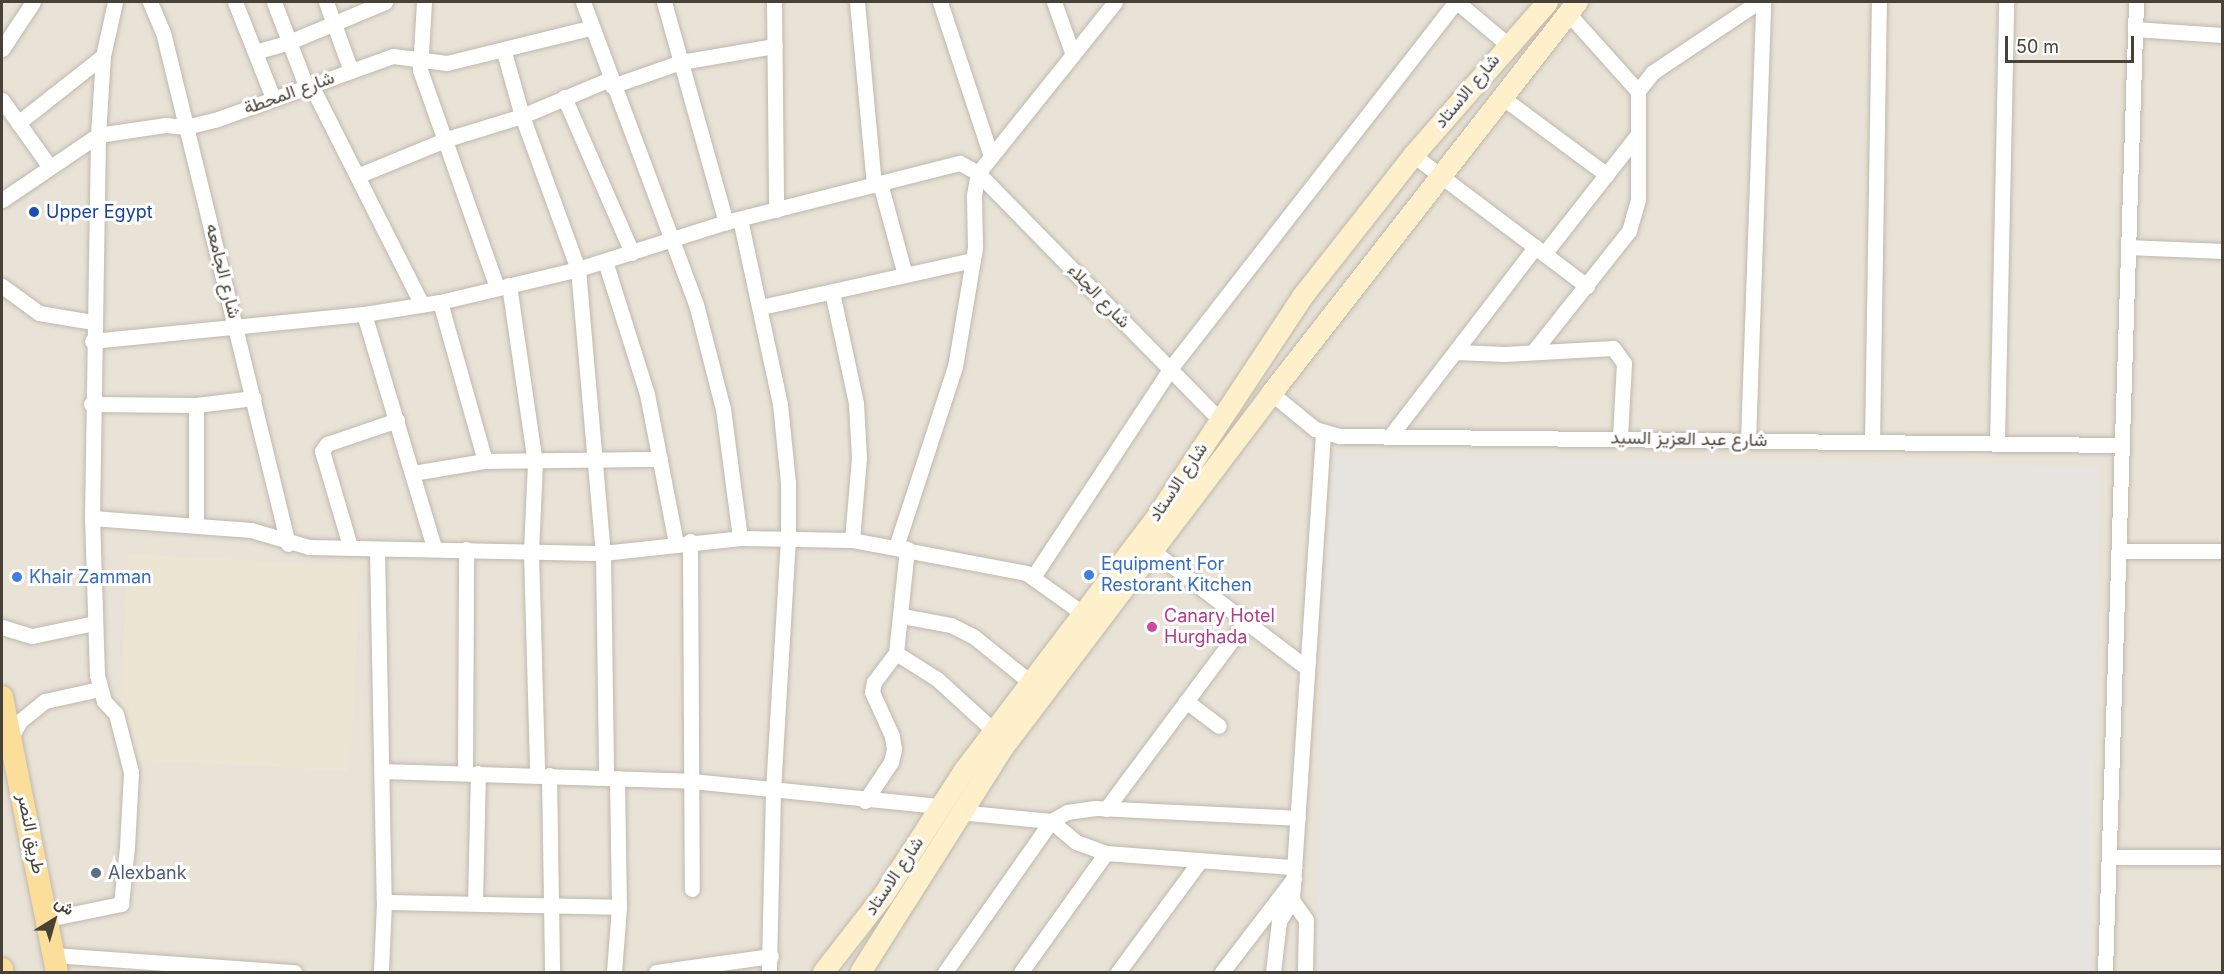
<!DOCTYPE html>
<html>
<head>
<meta charset="utf-8">
<style>
	body { margin:0 }
	#map { position:relative; width:2224px; height:974px; overflow:hidden; background:#f4f1e9; font-family:Inter,Vazirmatn,sans-serif }
	div>[style] { position:absolute }
	.residential>* { inset:0; background:#e8e2d7; transform-origin:0 0 }
	.industrial>* { inset:0; background:#e7e3de; transform-origin:0 0 }
	.education>* { inset:0; background:#ede5d4; transform-origin:0 0 }
	.roads { filter:drop-shadow(0 0 2px #c0b8ac) drop-shadow(0 0 2px #c0b8ac) }
	.street>* { height:15px; margin:-7.5px; padding:0 7.5px; transform-origin:7.5px; border-radius:7.5px; background:#fff }
	.secondary>* { height:21px; margin:-10.5px; padding:0 10.5px; transform-origin:10.5px; border-radius:10.5px; background:#fdf0ca }
	.primary>* { height:22px; margin:-11px; padding:0 11px; transform-origin:11px; border-radius:11px; background:#fcde9b }
	.dots>* { width:16px; height:16px; translate:-50% -50%; box-sizing:border-box; border:3px solid #fff; border-radius:50% }
	span { translate:-50% -50%; white-space:nowrap; text-align:center; line-height:1.15; -webkit-text-stroke:6px #fff; paint-order:stroke }
	.street-label { font-size:18px; color:#484138 }
	.transit-label { font-size:18px; color:#164399 }
	.left { translate:0 -50%; text-align:left }
	.shop-label { font-size:18px; color:#366cbe }
	.hotel-label { font-size:18px; color:#b23c85 }
	.service-label { font-size:18px; color:#4e5e75 }
	.frame { position:absolute; inset:0; border:3px solid #484138; pointer-events:none }
	.north { position:absolute; left:24px; top:890px; width:60px; height:60px; -webkit-text-stroke:4px #fff; paint-order:stroke; rotate:37deg; font-size:16px; font-weight:700; line-height:24px; text-align:center; color:#484138 }
	.north::after { content:''; display:block; margin:auto; width:21px; height:27px; background:#484138; clip-path:polygon(50% 0,100% 100%,50% 72%,0 100%) }
	.scale { position:absolute; left:2005px; top:36px; width:129px; height:27px; box-sizing:border-box; border:3px solid #484138; border-top:0; padding-left:8px; font-size:18px; line-height:21px; white-space:nowrap; color:#484138; -webkit-text-stroke:4px #fff; paint-order:stroke }
</style>
</head>
<body>
<div id="map">
	<div class="residential">
		<div style="left:2px;top:2px;width:2220px;height:970px"></div>
	</div>
	<div class="industrial">
		<div style="left:1326px;top:453px;width:774px;height:519px;rotate:1deg"></div>
	</div>
	<div class="education">
		<div style="left:128px;top:554px;width:233px;height:205px;rotate:3deg"></div>
	</div>
	<div class="roads">
		<div class="street">
			<div style="left:150px;top:2px;width:33px;rotate:67deg"></div>
			<div style="left:163px;top:32px;width:527px;rotate:76.28deg"></div>
			<div style="left:235px;top:2px;width:103px;rotate:68.4deg"></div>
			<div style="left:274px;top:2px;width:90px;rotate:69.1deg"></div>
			<div style="left:326px;top:2px;width:73px;rotate:70.1deg"></div>
			<div style="left:424px;top:2px;width:68px;rotate:93.4deg"></div>
			<div style="left:420px;top:70px;width:231px;rotate:70.5deg"></div>
			<div style="left:583px;top:2px;width:322px;rotate:69.5deg"></div>
			<div style="left:696px;top:304px;width:108px;rotate:75.6deg"></div>
			<div style="left:723px;top:409px;width:130px;rotate:82.5deg"></div>
			<div style="left:664px;top:2px;width:229px;rotate:74.3deg"></div>
			<div style="left:774px;top:2px;width:208px;rotate:89.4deg"></div>
			<div style="left:857px;top:2px;width:184px;rotate:84.7deg"></div>
			<div style="left:940px;top:2px;width:162px;rotate:71.7deg"></div>
			<div style="left:1054px;top:2px;width:56px;rotate:70.3deg"></div>
			<div style="left:1457px;top:2px;width:65px;rotate:40deg"></div>
			<div style="left:1567px;top:12px;width:106px;rotate:48.1deg"></div>
			<div style="left:2135px;top:29px;width:87px;rotate:3.9deg"></div>
			<div style="left:2px;top:49px;width:56px;rotate:-56.6deg"></div>
			<div style="left:255px;top:52px;width:35px;rotate:-16deg"></div>
			<div style="left:289px;top:42px;width:104px;rotate:-22.6deg"></div>
			<div style="left:504px;top:52px;width:66px;rotate:74.3deg"></div>
			<div style="left:522px;top:116px;width:163px;rotate:69.9deg"></div>
			<div style="left:578px;top:269px;width:285px;rotate:85deg"></div>
			<div style="left:603px;top:553px;width:224px;rotate:89.2deg"></div>
			<div style="left:311px;top:85px;width:246px;rotate:63.2deg"></div>
			<div style="left:612px;top:86px;width:73px;rotate:-19.2deg"></div>
			<div style="left:681px;top:62px;width:95px;rotate:-9.7deg"></div>
			<div style="left:564px;top:97px;width:170px;rotate:66.4deg"></div>
			<div style="left:1503px;top:98px;width:129px;rotate:36.5deg"></div>
			<div style="left:2px;top:100px;width:81px;rotate:54.5deg"></div>
			<div style="left:18px;top:123px;width:108px;rotate:-38.2deg"></div>
			<div style="left:1413px;top:155px;width:218px;rotate:37deg"></div>
			<div style="left:357px;top:176px;width:97px;rotate:-22.3deg"></div>
			<div style="left:447px;top:139px;width:78px;rotate:-17deg"></div>
			<div style="left:522px;top:116px;width:95px;rotate:-22.8deg"></div>
			<div style="left:880px;top:183px;width:95px;rotate:74.8deg"></div>
			<div style="left:2px;top:200px;width:116px;rotate:-34.1deg"></div>
			<div style="left:98px;top:135px;width:69px;rotate:-8.4deg"></div>
			<div style="left:166px;top:125px;width:20px;rotate:6deg"></div>
			<div style="left:186px;top:127px;width:30px;rotate:-14deg"></div>
			<div style="left:215px;top:120px;width:189px;rotate:-19.8deg"></div>
			<div style="left:393px;top:56px;width:54px;rotate:7.4deg"></div>
			<div style="left:447px;top:63px;width:147px;rotate:-13.8deg"></div>
			<div style="left:740px;top:219px;width:189px;rotate:77.8deg"></div>
			<div style="left:780px;top:404px;width:79px;rotate:84.2deg"></div>
			<div style="left:788px;top:483px;width:55px;rotate:90deg"></div>
			<div style="left:788px;top:538px;width:252px;rotate:93.4deg"></div>
			<div style="left:773px;top:790px;width:182px;rotate:91.3deg"></div>
			<div style="left:2128px;top:247px;width:94px;rotate:2.4deg"></div>
			<div style="left:1544px;top:254px;width:152px;rotate:-51.9deg"></div>
			<div style="left:605px;top:261px;width:139px;rotate:72.5deg"></div>
			<div style="left:647px;top:394px;width:152px;rotate:79deg"></div>
			<div style="left:509px;top:285px;width:180px;rotate:81.7deg"></div>
			<div style="left:535px;top:463px;width:89px;rotate:92.6deg"></div>
			<div style="left:531px;top:552px;width:221px;rotate:88.4deg"></div>
			<div style="left:2px;top:286px;width:46px;rotate:36.1deg"></div>
			<div style="left:39px;top:313px;width:55px;rotate:9.5deg"></div>
			<div style="left:832px;top:292px;width:114px;rotate:77.8deg"></div>
			<div style="left:856px;top:403px;width:55px;rotate:86.9deg"></div>
			<div style="left:859px;top:458px;width:82px;rotate:94.9deg"></div>
			<div style="left:440px;top:302px;width:165px;rotate:74.2deg"></div>
			<div style="left:761px;top:307px;width:217px;rotate:-12.5deg"></div>
			<div style="left:364px;top:314px;width:244px;rotate:73.3deg"></div>
			<div style="left:92px;top:341px;width:273px;rotate:-5.7deg"></div>
			<div style="left:364px;top:314px;width:77px;rotate:-9deg"></div>
			<div style="left:440px;top:302px;width:142px;rotate:-13.4deg"></div>
			<div style="left:578px;top:269px;width:155px;rotate:-17.6deg"></div>
			<div style="left:726px;top:222px;width:241px;rotate:-14.2deg"></div>
			<div style="left:960px;top:163px;width:21px;rotate:29deg"></div>
			<div style="left:978px;top:173px;width:346px;rotate:45.6deg"></div>
			<div style="left:1455px;top:352px;width:50px;rotate:2.3deg"></div>
			<div style="left:1505px;top:354px;width:108px;rotate:-3.2deg"></div>
			<div style="left:1613px;top:348px;width:19px;rotate:54deg"></div>
			<div style="left:1624px;top:363px;width:75px;rotate:93.1deg"></div>
			<div style="left:1533px;top:352px;width:154px;rotate:-51.6deg"></div>
			<div style="left:1629px;top:231px;width:32px;rotate:-74deg"></div>
			<div style="left:1638px;top:200px;width:109px;rotate:-90deg"></div>
			<div style="left:1638px;top:91px;width:24px;rotate:-52deg"></div>
			<div style="left:1653px;top:72px;width:126px;rotate:-33.7deg"></div>
			<div style="left:1271px;top:393px;width:57px;rotate:39.3deg"></div>
			<div style="left:1315px;top:429px;width:26px;rotate:16deg"></div>
			<div style="left:1340px;top:436px;width:782px;rotate:0.66deg"></div>
			<div style="left:91px;top:404px;width:105px;rotate:0.5deg"></div>
			<div style="left:196px;top:405px;width:58px;rotate:-6.9deg"></div>
			<div style="left:196px;top:405px;width:118px;rotate:90deg"></div>
			<div style="left:1391px;top:435px;width:237px;rotate:-52.5deg"></div>
			<div style="left:1748px;top:440px;width:438px;rotate:-88deg"></div>
			<div style="left:1872px;top:442px;width:440px;rotate:-89.1deg"></div>
			<div style="left:1997px;top:443px;width:441px;rotate:-88.8deg"></div>
			<div style="left:413px;top:473px;width:73px;rotate:-9.5deg"></div>
			<div style="left:485px;top:461px;width:175px;rotate:-0.7deg"></div>
			<div style="left:92px;top:518px;width:159px;rotate:4.3deg"></div>
			<div style="left:251px;top:530px;width:60px;rotate:16.3deg"></div>
			<div style="left:309px;top:547px;width:294px;rotate:1.2deg"></div>
			<div style="left:603px;top:553px;width:138px;rotate:-6.2deg"></div>
			<div style="left:740px;top:538px;width:112px;rotate:1deg"></div>
			<div style="left:852px;top:540px;width:177px;rotate:10.7deg"></div>
			<div style="left:1026px;top:573px;width:71px;rotate:35.3deg"></div>
			<div style="left:690px;top:541px;width:348px;rotate:89.7deg"></div>
			<div style="left:350px;top:546px;width:99px;rotate:-106.4deg"></div>
			<div style="left:322px;top:451px;width:9px;rotate:-54deg"></div>
			<div style="left:327px;top:444px;width:74px;rotate:-18.9deg"></div>
			<div style="left:896px;top:547px;width:189px;rotate:-71.9deg"></div>
			<div style="left:955px;top:367px;width:121px;rotate:-80.5deg"></div>
			<div style="left:975px;top:248px;width:53px;rotate:-91.1deg"></div>
			<div style="left:974px;top:195px;width:22px;rotate:-80deg"></div>
			<div style="left:978px;top:173px;width:219px;rotate:-51.3deg"></div>
			<div style="left:377px;top:549px;width:353px;rotate:88.9deg"></div>
			<div style="left:384px;top:902px;width:70px;rotate:92.5deg"></div>
			<div style="left:2119px;top:551px;width:103px"></div>
			<div style="left:1154px;top:552px;width:192px;rotate:37.2deg"></div>
			<div style="left:1033px;top:577px;width:249px;rotate:-56.6deg"></div>
			<div style="left:1170px;top:369px;width:465px;rotate:-52.1deg"></div>
			<div style="left:902px;top:616px;width:50px;rotate:10.4deg"></div>
			<div style="left:951px;top:625px;width:25px;rotate:27deg"></div>
			<div style="left:973px;top:636px;width:73px;rotate:38.9deg"></div>
			<div style="left:2px;top:627px;width:31px;rotate:17deg"></div>
			<div style="left:32px;top:636px;width:64px;rotate:-11.7deg"></div>
			<div style="left:896px;top:653px;width:49px;rotate:32.4deg"></div>
			<div style="left:937px;top:679px;width:76px;rotate:42.3deg"></div>
			<div style="left:1186px;top:701px;width:41px;rotate:37.1deg"></div>
			<div style="left:11px;top:737px;width:18px;rotate:-61deg"></div>
			<div style="left:20px;top:721px;width:32px;rotate:-39deg"></div>
			<div style="left:45px;top:701px;width:55px;rotate:-12.5deg"></div>
			<div style="left:382px;top:771px;width:310px;rotate:1.8deg"></div>
			<div style="left:692px;top:781px;width:248px;rotate:5.8deg"></div>
			<div style="left:465px;top:773px;width:224px;rotate:-89.7deg"></div>
			<div style="left:549px;top:775px;width:197px;rotate:89.1deg"></div>
			<div style="left:865px;top:801px;width:47px;rotate:-56.3deg"></div>
			<div style="left:891px;top:762px;width:13px;rotate:-77deg"></div>
			<div style="left:894px;top:749px;width:13px;rotate:-99deg"></div>
			<div style="left:892px;top:736px;width:48px;rotate:-114.4deg"></div>
			<div style="left:872px;top:692px;width:10px;rotate:-79deg"></div>
			<div style="left:874px;top:682px;width:36px;rotate:-53deg"></div>
			<div style="left:896px;top:653px;width:105px;rotate:-84deg"></div>
			<div style="left:1106px;top:809px;width:234px;rotate:-53.3deg"></div>
			<div style="left:959px;top:812px;width:92px;rotate:5.6deg"></div>
			<div style="left:1051px;top:821px;width:33px;rotate:40deg"></div>
			<div style="left:1076px;top:842px;width:32px;rotate:20deg"></div>
			<div style="left:1106px;top:853px;width:189px;rotate:4.3deg"></div>
			<div style="left:2109px;top:857px;width:113px"></div>
			<div style="left:1292px;top:900px;width:24px;rotate:55deg"></div>
			<div style="left:1306px;top:920px;width:52px;rotate:91.1deg"></div>
			<div style="left:384px;top:902px;width:235px;rotate:1.2deg"></div>
			<div style="left:475px;top:903px;width:130px;rotate:-88.7deg"></div>
			<div style="left:48px;top:919px;width:75px;rotate:-11.6deg"></div>
			<div style="left:121px;top:904px;width:57px;rotate:-84deg"></div>
			<div style="left:127px;top:847px;width:75px;rotate:-86.9deg"></div>
			<div style="left:131px;top:772px;width:60px;rotate:-104.5deg"></div>
			<div style="left:116px;top:714px;width:18px;rotate:-133deg"></div>
			<div style="left:104px;top:701px;width:27px;rotate:-105deg"></div>
			<div style="left:97px;top:675px;width:157px;rotate:-91.8deg"></div>
			<div style="left:92px;top:518px;width:383px;rotate:-89.1deg"></div>
			<div style="left:98px;top:135px;width:79px;rotate:-86.4deg"></div>
			<div style="left:103px;top:56px;width:55px;rotate:-77.5deg"></div>
			<div style="left:54px;top:955px;width:241px;rotate:4.1deg"></div>
			<div style="left:614px;top:972px;width:65px;rotate:-85.6deg"></div>
			<div style="left:619px;top:907px;width:129px;rotate:-90.9deg"></div>
			<div style="left:656px;top:972px;width:116px;rotate:-7.9deg"></div>
			<div style="left:945px;top:972px;width:184px;rotate:-54.9deg"></div>
			<div style="left:1051px;top:821px;width:18px;rotate:-29deg"></div>
			<div style="left:1067px;top:812px;width:29px;rotate:-8deg"></div>
			<div style="left:1096px;top:808px;width:202px;rotate:2.8deg"></div>
			<div style="left:1021px;top:972px;width:146px;rotate:-54.5deg"></div>
			<div style="left:1118px;top:972px;width:137px;rotate:-53.6deg"></div>
			<div style="left:1222px;top:972px;width:118px;rotate:-52.5deg"></div>
			<div style="left:1273px;top:972px;width:51px;rotate:-83.3deg"></div>
			<div style="left:1279px;top:921px;width:25px;rotate:-58deg"></div>
			<div style="left:1292px;top:900px;width:468px;rotate:-86.2deg"></div>
			<div style="left:2105px;top:972px;width:970px;rotate:-88.17deg"></div>
		</div>
		<div class="secondary">
			<div style="left:823px;top:972px;width:98px;rotate:-52.1deg"></div>
			<div style="left:883px;top:895px;width:149px;rotate:-57.1deg"></div>
			<div style="left:964px;top:770px;width:314px;rotate:-52.8deg"></div>
			<div style="left:1154px;top:520px;width:270px;rotate:-56.5deg"></div>
			<div style="left:1303px;top:295px;width:178px;rotate:-51.8deg"></div>
			<div style="left:1413px;top:155px;width:203px;rotate:-48.8deg"></div>
			<div style="left:860px;top:972px;width:265px;rotate:-57.6deg"></div>
			<div style="left:1002px;top:748px;width:445px;rotate:-52.8deg"></div>
			<div style="left:1271px;top:393px;width:497px;rotate:-52deg"></div>
		</div>
		<div class="primary">
			<div style="left:2px;top:697px;width:280px;rotate:78.7deg"></div>
			<div style="left:2px;top:969px;width:3px;rotate:90deg"></div>
		</div>
	</div>
	<div class="dots">
		<div style="left:34px;top:212px;background:#1a4fb4"></div>
		<div style="left:1089px;top:575px;background:#3f7fe0"></div>
		<div style="left:17px;top:577px;background:#3f7fe0"></div>
		<div style="left:1152px;top:627px;background:#d1479c"></div>
		<div style="left:96px;top:873px;background:#5c6f8a"></div>
	</div>
	<div class="street-label">
		<span style="left:1467px;top:91px;rotate:-50deg">شارع الاستاد</span>
		<span style="left:289px;top:93px;rotate:-20deg">شارع المحطة</span>
		<span style="left:223px;top:271px;rotate:76deg">شارع الجامعه</span>
		<span style="left:1099px;top:296px;rotate:46deg">شارع الجلاء</span>
		<span style="left:1689px;top:439px;rotate:1deg">شارع عبد العزيز السيد</span>
		<span style="left:1178px;top:482px;rotate:-56deg">شارع الاستاد</span>
		<span style="left:31px;top:834px;rotate:79deg">طريق النصر</span>
		<span style="left:894px;top:876px;rotate:-56deg">شارع الاستاد</span>
	</div>
	<div class="transit-label">
		<span class="left" style="left:46px;top:212px">Upper Egypt</span>
	</div>
	<div class="shop-label">
		<span class="left" style="left:1101px;top:575px">Equipment For<br>Restorant Kitchen</span>
		<span class="left" style="left:29px;top:577px">Khair Zamman</span>
	</div>
	<div class="hotel-label">
		<span class="left" style="left:1164px;top:627px">Canary Hotel<br>Hurghada</span>
	</div>
	<div class="service-label">
		<span class="left" style="left:108px;top:873px">Alexbank</span>
	</div>
	<div class="frame"></div>
	<div class="north">ش</div>
	<div class="scale">50 m</div>
</div>
</body>
</html>
